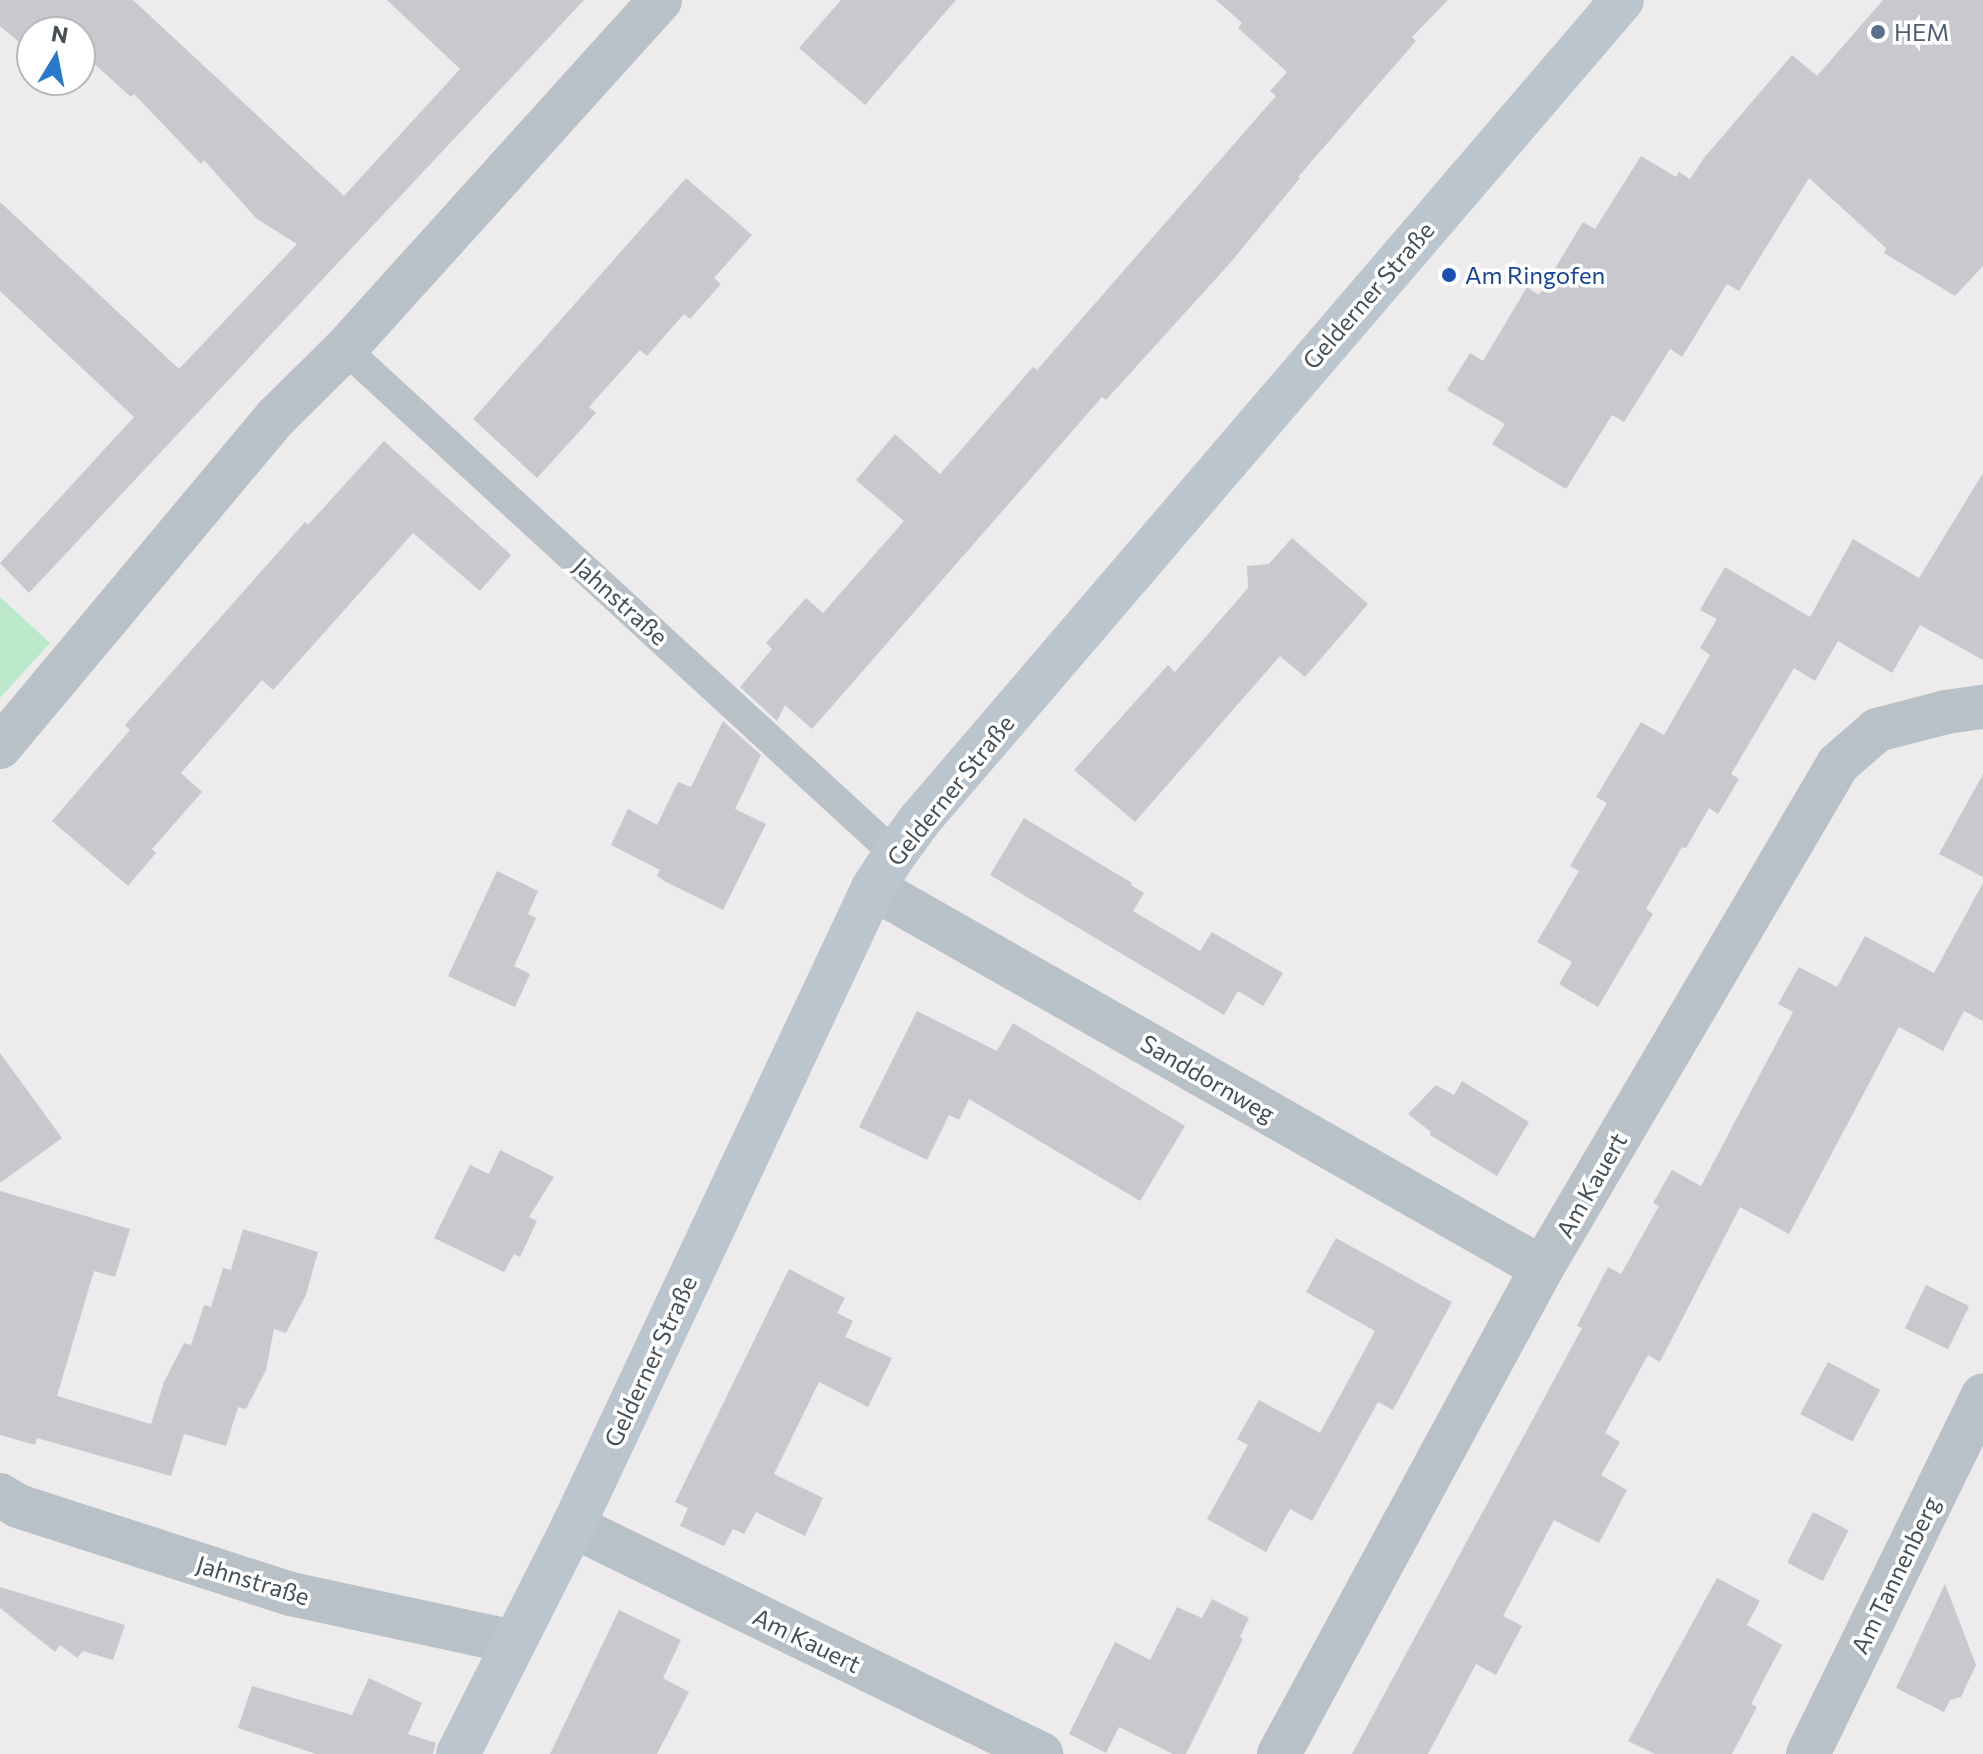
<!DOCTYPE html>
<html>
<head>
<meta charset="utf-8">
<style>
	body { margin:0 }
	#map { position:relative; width:1983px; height:1754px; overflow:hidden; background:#eeebec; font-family:Commissioner,sans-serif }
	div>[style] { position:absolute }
	.green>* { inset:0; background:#bce9cb }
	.building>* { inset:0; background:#c7c9ce; transform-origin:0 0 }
	.lane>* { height:30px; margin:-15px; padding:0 15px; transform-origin:15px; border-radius:15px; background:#b8c1c7 }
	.street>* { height:44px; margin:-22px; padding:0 22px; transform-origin:22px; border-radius:22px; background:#b8c1c7 }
	.secondary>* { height:44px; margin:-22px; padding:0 22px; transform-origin:22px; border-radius:22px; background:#bac5ce }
	.dots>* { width:22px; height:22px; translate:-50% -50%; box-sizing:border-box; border:4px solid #fff; border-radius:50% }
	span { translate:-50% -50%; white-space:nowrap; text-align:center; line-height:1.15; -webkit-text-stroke:7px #fff; paint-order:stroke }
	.service-label { font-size:24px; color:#4e5e75 }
	.left { translate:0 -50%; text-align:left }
	.transit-label { font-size:24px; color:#164399 }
	.street-label { font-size:24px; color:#465057 }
	.north { position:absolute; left:16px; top:16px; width:80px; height:80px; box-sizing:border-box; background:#fff; border:2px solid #b5b9bc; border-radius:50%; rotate:10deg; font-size:22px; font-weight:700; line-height:32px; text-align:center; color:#465057 }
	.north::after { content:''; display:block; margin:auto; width:28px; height:36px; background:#2878cb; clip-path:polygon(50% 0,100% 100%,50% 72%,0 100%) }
</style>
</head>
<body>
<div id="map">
	<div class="green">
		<div style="clip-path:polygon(0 597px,50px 643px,0 698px)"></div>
	</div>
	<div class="building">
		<div style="clip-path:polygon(0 0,133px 0,344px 196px,460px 69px,387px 0,584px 0,29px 593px,0 563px,134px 417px,0 291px,0 202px,179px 369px,297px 244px,257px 219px,204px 160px,201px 164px,134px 94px,131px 97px,80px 51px,80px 32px,32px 32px,32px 53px,0 26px)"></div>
		<div style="clip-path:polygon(841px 0,956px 0,865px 105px,799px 48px)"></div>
		<div style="clip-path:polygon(1216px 0,1448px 0,1412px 37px,1416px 41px,1298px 177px,1300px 178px,1231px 262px,1106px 400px,1102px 397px,812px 729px,785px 705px,777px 721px,740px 687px,772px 649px,766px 643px,806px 598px,823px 613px,904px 521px,856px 480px,895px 434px,940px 474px,1033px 367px,1037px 370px,1276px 96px,1270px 91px,1287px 72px,1238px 28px,1242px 23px)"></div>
		<div style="clip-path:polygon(1883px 0,1983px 0,1983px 266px,1955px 296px,1884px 253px,1886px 248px,1809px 178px,1739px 291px,1727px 284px,1682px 357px,1670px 349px,1624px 422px,1612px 415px,1566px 489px,1492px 444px,1505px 424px,1447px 390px,1470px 353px,1483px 361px,1527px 287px,1539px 295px,1583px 222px,1595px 229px,1641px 156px,1676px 177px,1679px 172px,1690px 179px,1704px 158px,1792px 55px,1817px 76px)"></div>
		<div style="clip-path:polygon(686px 178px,752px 235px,714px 278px,721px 284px,690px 319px,684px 314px,647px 356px,640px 350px,589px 407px,596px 413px,537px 478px,473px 419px)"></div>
		<div style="clip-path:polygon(384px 441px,511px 555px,480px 591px,413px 533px,273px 690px,262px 680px,181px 773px,202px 792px,152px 849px,156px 853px,128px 886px,52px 821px,130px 730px,125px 725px,305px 522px,308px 525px)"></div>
		<div style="clip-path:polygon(1983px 473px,1983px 660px,1920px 625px,1892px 673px,1838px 641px,1815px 681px,1794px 668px,1731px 774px,1739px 779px,1718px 814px,1709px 808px,1686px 848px,1682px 847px,1646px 909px,1653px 914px,1598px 1007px,1559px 984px,1572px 962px,1537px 942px,1579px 871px,1570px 866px,1607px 803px,1596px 797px,1641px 722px,1664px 735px,1710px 655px,1700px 648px,1717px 619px,1700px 610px,1725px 567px,1810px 617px,1853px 539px,1919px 578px)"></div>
		<div style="clip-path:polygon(1292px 538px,1368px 604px,1305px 677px,1280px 656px,1135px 822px,1074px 770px,1168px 665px,1175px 672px,1248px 588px,1247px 566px,1269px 564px)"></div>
		<div style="clip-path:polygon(723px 721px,761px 755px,735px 809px,766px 824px,723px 910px,666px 882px,657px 876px,660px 870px,611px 845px,628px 809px,657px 825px,678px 782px,691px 787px)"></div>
		<div style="clip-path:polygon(1983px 774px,1983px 877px,1939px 854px)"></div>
		<div style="clip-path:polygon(1024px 818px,1132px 883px,1131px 885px,1144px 893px,1133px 911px,1200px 951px,1212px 932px,1283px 973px,1263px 1006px,1238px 991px,1224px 1015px,990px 875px)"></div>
		<div style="clip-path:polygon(497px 871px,538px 891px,528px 914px,536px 918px,514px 966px,530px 974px,515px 1007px,448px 976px)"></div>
		<div style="clip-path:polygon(1983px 883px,1983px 1021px,1964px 1011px,1943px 1051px,1899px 1027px,1789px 1234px,1740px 1207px,1660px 1362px,1648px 1355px,1605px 1433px,1620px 1442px,1601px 1475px,1627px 1490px,1599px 1543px,1554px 1520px,1503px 1616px,1522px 1626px,1496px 1675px,1476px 1664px,1428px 1754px,1352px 1754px,1582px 1328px,1577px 1326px,1608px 1267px,1621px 1274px,1659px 1206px,1653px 1203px,1672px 1170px,1701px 1186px,1793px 1012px,1778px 1004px,1799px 967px,1837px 987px,1865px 936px,1934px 973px)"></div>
		<div style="clip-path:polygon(917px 1011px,997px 1051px,1013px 1023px,1185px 1126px,1140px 1201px,969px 1099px,959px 1120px,949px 1115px,927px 1160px,859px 1127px)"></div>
		<div style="clip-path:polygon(0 1053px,62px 1138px,0 1183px)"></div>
		<div style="clip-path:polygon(1462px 1081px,1529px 1122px,1497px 1176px,1430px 1135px,1431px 1132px,1408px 1114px,1436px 1085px,1454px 1095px)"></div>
		<div style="clip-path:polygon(500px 1150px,554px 1177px,529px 1217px,537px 1221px,520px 1257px,514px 1254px,504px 1272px,434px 1238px,470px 1165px,489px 1174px)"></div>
		<div style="clip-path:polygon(0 1191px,130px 1229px,115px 1277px,94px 1271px,57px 1396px,151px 1424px,164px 1382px,184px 1343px,191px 1345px,204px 1305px,211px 1307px,223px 1268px,231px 1270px,243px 1229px,318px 1252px,306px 1295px,286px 1333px,274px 1329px,266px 1370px,246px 1409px,238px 1407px,226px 1446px,170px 1430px,184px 1434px,171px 1476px,37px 1438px,35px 1445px,0 1435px)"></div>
		<div style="clip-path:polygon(1336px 1238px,1452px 1302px,1393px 1410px,1378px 1402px,1312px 1521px,1290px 1509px,1266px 1552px,1207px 1519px,1248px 1445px,1237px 1439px,1259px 1400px,1320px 1433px,1375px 1331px,1306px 1292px)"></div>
		<div style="clip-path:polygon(789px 1269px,845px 1298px,837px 1313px,853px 1321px,845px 1337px,892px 1358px,868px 1407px,819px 1382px,774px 1474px,823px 1498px,805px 1536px,756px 1512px,744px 1534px,733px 1529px,724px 1546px,680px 1526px,688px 1508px,675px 1502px)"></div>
		<div style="left:1926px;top:1285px;width:48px;height:48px;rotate:26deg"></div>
		<div style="left:1828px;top:1362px;width:59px;height:59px;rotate:28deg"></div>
		<div style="left:1813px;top:1512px;width:40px;height:57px;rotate:27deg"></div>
		<div style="clip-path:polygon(1717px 1578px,1760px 1601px,1747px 1625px,1782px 1645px,1751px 1704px,1757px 1707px,1732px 1754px,1655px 1754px,1628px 1741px)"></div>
		<div style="clip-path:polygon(1945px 1584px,1976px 1665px,1961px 1697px,1950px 1700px,1944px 1712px,1896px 1688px)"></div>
		<div style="clip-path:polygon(0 1587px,125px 1625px,113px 1660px,83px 1651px,77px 1658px,60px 1645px,55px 1652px,0 1608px)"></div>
		<div style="clip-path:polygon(1212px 1599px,1249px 1618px,1240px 1637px,1243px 1639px,1186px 1754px,1173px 1754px,1119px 1727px,1106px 1753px,1069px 1734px,1115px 1642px,1150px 1660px,1177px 1607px,1202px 1618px)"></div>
		<div style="clip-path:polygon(619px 1610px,681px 1640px,663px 1678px,689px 1692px,657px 1754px,550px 1754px)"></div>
		<div style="clip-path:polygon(369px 1678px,422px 1703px,408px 1734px,436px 1743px,433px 1754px,316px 1754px,238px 1728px,252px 1686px,352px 1715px)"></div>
	</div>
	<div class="lane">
		<div style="left:345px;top:349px;width:747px;rotate:42.56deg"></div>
	</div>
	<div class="street">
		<div style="left:0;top:747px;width:430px;rotate:-50.1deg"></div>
		<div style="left:276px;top:417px;width:97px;rotate:-44.6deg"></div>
		<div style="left:345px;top:349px;width:470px;rotate:-47.9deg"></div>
		<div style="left:873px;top:888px;width:769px;rotate:29.6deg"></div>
		<div style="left:0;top:1495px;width:21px;rotate:31deg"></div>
		<div style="left:18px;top:1506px;width:287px;rotate:17.9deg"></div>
		<div style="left:291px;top:1594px;width:227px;rotate:12.2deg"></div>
		<div style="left:573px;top:1526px;width:521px;rotate:25.97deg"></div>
		<div style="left:1279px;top:1754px;width:553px;rotate:-61.58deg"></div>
		<div style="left:1542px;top:1268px;width:584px;rotate:-59.57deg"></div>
		<div style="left:1838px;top:764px;width:52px;rotate:-41.1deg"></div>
		<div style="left:1877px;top:730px;width:71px;rotate:-14.6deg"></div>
		<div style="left:1946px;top:712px;width:37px;rotate:-8deg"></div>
		<div style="left:1808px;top:1754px;width:399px;rotate:-64deg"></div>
	</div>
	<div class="secondary">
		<div style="left:458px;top:1754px;width:255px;rotate:-63.2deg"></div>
		<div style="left:573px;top:1526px;width:705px;rotate:-64.82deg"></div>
		<div style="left:873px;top:888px;width:40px;rotate:-57.1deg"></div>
		<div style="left:895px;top:854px;width:39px;rotate:-54deg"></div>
		<div style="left:918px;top:822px;width:1082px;rotate:-49.42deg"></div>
	</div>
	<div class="dots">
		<div style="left:1878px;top:32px;background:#5c6f8a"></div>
		<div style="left:1449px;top:275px;background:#1a4fb4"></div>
	</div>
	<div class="service-label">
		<span class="left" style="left:1894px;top:32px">HEM</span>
	</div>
	<div class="transit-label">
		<span class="left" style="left:1465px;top:275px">Am Ringofen</span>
	</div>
	<div class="street-label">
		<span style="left:1368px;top:295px;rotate:-49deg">Gelderner Straße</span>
		<span style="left:621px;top:601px;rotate:42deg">Jahnstraße</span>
		<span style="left:950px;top:790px;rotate:-51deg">Gelderner Straße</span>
		<span style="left:1208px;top:1078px;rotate:30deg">Sanddornweg</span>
		<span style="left:1591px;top:1185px;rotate:-60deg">Am Kauert</span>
		<span style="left:650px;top:1361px;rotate:-65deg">Gelderner Straße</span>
		<span style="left:1895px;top:1575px;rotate:-64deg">Am Tannenberg</span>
		<span style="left:253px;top:1580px;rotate:17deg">Jahnstraße</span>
		<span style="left:807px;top:1640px;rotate:26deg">Am Kauert</span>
	</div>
	<div class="north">N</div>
</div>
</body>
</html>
